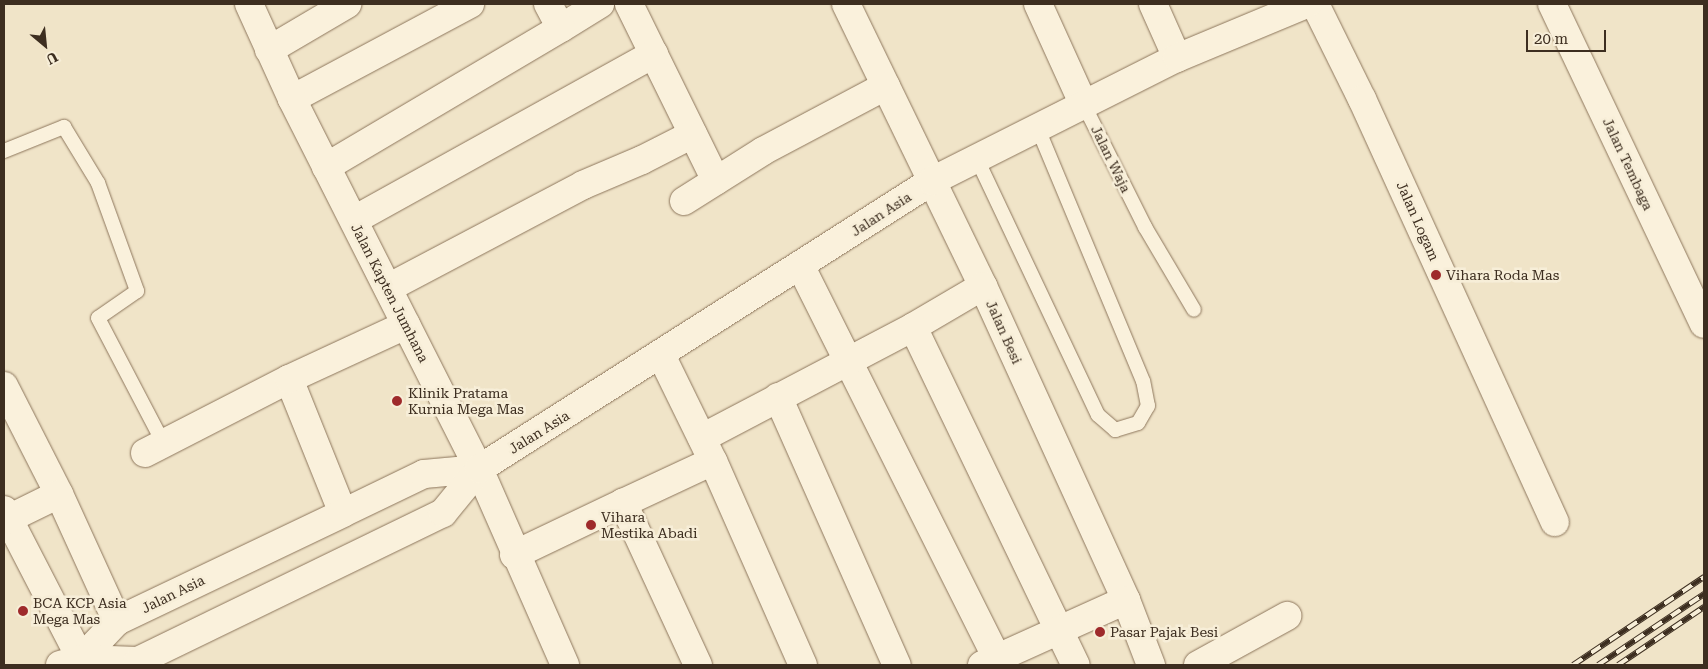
<!DOCTYPE html>
<html>
<head>
<meta charset="utf-8">
<style>
	body { margin:0 }
	#map { position:relative; width:1708px; height:669px; overflow:hidden; background:#f0e4c8; font-family:"Roboto Serif",serif }
	div>[style] { position:absolute }
	.roads { filter:drop-shadow(0 0 1px #8d765c) drop-shadow(0 0 1px #8d765c) }
	.lane>* { height:14px; margin:-7px; padding:0 7px; transform-origin:7px; border-radius:7px; background:#faf1dc }
	.street>* { height:28px; margin:-14px; padding:0 14px; transform-origin:14px; border-radius:14px; background:#faf1dc }
	.secondary>* { height:28px; margin:-14px; padding:0 14px; transform-origin:14px; border-radius:14px; background:#faf1dc }
	.rail>* { height:5.5px; margin-top:-2.75px; transform-origin:0; background:repeating-linear-gradient(90deg,#f7eed8 0 11px,#3d2e20 0 22px); box-sizing:border-box; border-block:1px solid #3d2e20 }
	.dots>* { width:14px; height:14px; translate:-50% -50%; box-sizing:border-box; border:2px solid #f7eed8; border-radius:50% }
	span { translate:-50% -50%; white-space:nowrap; text-align:center; line-height:1.15; -webkit-text-stroke:5px #f7eed8; paint-order:stroke }
	.street-label { font-size:14px; color:#3d2e20 }
	.poi-label { font-size:14px; color:#3d2e20 }
	.left { translate:0 -50%; text-align:left }
	.frame { position:absolute; inset:0; border:5px solid #3d2e20; pointer-events:none }
	.north { position:absolute; left:20px; top:20px; width:50px; height:50px; -webkit-text-stroke:4px #f7eed8; paint-order:stroke; rotate:152deg; font-size:14px; font-weight:700; line-height:20px; text-align:center; color:#3d2e20 }
	.north::after { content:''; display:block; margin:auto; width:18px; height:22px; background:#3d2e20; clip-path:polygon(50% 0,100% 100%,50% 72%,0 100%) }
	.scale { position:absolute; left:1526px; top:30px; width:80px; height:22px; box-sizing:border-box; border:2px solid #3d2e20; border-top:0; padding-left:6px; font-size:15px; line-height:18px; white-space:nowrap; color:#3d2e20; -webkit-text-stroke:4px #f7eed8; paint-order:stroke }
</style>
</head>
<body>
<div id="map">
	<div class="roads">
		<div class="lane">
			<div style="left:1083px;top:103px;width:139px;rotate:63.4deg"></div>
			<div style="left:1145px;top:227px;width:96px;rotate:59.4deg"></div>
			<div style="left:4px;top:151px;width:65px;rotate:-21.8deg"></div>
			<div style="left:64px;top:127px;width:66px;rotate:58.7deg"></div>
			<div style="left:98px;top:183px;width:115px;rotate:70.1deg"></div>
			<div style="left:137px;top:291px;width:47px;rotate:145.3deg"></div>
			<div style="left:98px;top:318px;width:142px;rotate:62.4deg"></div>
			<div style="left:976px;top:157px;width:285px;rotate:64.7deg"></div>
			<div style="left:1098px;top:415px;width:23px;rotate:41deg"></div>
			<div style="left:1115px;top:430px;width:24px;rotate:-17deg"></div>
			<div style="left:1138px;top:423px;width:20px;rotate:-60deg"></div>
			<div style="left:1148px;top:406px;width:25px;rotate:-101deg"></div>
			<div style="left:1143px;top:381px;width:276px;rotate:-112.6deg"></div>
		</div>
		<div class="street">
			<div style="left:548px;top:4px;width:27px;rotate:62deg"></div>
			<div style="left:561px;top:28px;width:46px;rotate:-31.6deg"></div>
			<div style="left:629px;top:4px;width:197px;rotate:63.8deg"></div>
			<div style="left:846px;top:4px;width:314px;rotate:64.1deg"></div>
			<div style="left:983px;top:286px;width:345px;rotate:65.5deg"></div>
			<div style="left:1126px;top:600px;width:70px;rotate:69deg"></div>
			<div style="left:1038px;top:4px;width:109px;rotate:65.6deg"></div>
			<div style="left:1153px;top:4px;width:59px;rotate:66deg"></div>
			<div style="left:1315px;top:4px;width:106px;rotate:63.7deg"></div>
			<div style="left:1362px;top:99px;width:465px;rotate:65.5deg"></div>
			<div style="left:1552px;top:4px;width:354px;rotate:64.6deg"></div>
			<div style="left:269px;top:50px;width:91px;rotate:-30.5deg"></div>
			<div style="left:292px;top:99px;width:202px;rotate:-28.1deg"></div>
			<div style="left:326px;top:167px;width:273px;rotate:-30.6deg"></div>
			<div style="left:684px;top:201px;width:93px;rotate:-32.3deg"></div>
			<div style="left:763px;top:151px;width:139px;rotate:-27.9deg"></div>
			<div style="left:354px;top:220px;width:343px;rotate:-29deg"></div>
			<div style="left:800px;top:265px;width:447px;rotate:63.4deg"></div>
			<div style="left:983px;top:286px;width:81px;rotate:149.6deg"></div>
			<div style="left:913px;top:327px;width:375px;rotate:64.3deg"></div>
			<div style="left:388px;top:288px;width:221px;rotate:-27.8deg"></div>
			<div style="left:583px;top:185px;width:64px;rotate:-23deg"></div>
			<div style="left:642px;top:160px;width:57px;rotate:-27deg"></div>
			<div style="left:661px;top:355px;width:118px;rotate:63.9deg"></div>
			<div style="left:713px;top:461px;width:223px;rotate:66.2deg"></div>
			<div style="left:289px;top:379px;width:144px;rotate:68.1deg"></div>
			<div style="left:4px;top:386px;width:121px;rotate:63deg"></div>
			<div style="left:59px;top:494px;width:140px;rotate:65.5deg"></div>
			<div style="left:778px;top:397px;width:293px;rotate:66.1deg"></div>
			<div style="left:702px;top:438px;width:238px;rotate:-27.7deg"></div>
			<div style="left:145px;top:453px;width:162px;rotate:-27.2deg"></div>
			<div style="left:289px;top:379px;width:129px;rotate:-24.8deg"></div>
			<div style="left:479px;top:469px;width:214px;rotate:66.3deg"></div>
			<div style="left:4px;top:510px;width:174px;rotate:62.7deg"></div>
			<div style="left:4px;top:521px;width:61px;rotate:-26.1deg"></div>
			<div style="left:514px;top:555px;width:121px;rotate:-25.5deg"></div>
			<div style="left:698px;top:665px;width:179px;rotate:-114.8deg"></div>
			<div style="left:623px;top:503px;width:99px;rotate:-25deg"></div>
			<div style="left:982px;top:665px;width:158px;rotate:-24.3deg"></div>
			<div style="left:1198px;top:665px;width:102px;rotate:-28.8deg"></div>
		</div>
		<div class="secondary">
			<div style="left:249px;top:4px;width:104px;rotate:65.6deg"></div>
			<div style="left:292px;top:99px;width:415px;rotate:63.2deg"></div>
			<div style="left:81px;top:659px;width:52px;rotate:-46.5deg"></div>
			<div style="left:117px;top:621px;width:250px;rotate:-25.5deg"></div>
			<div style="left:343px;top:513px;width:90px;rotate:-25.7deg"></div>
			<div style="left:424px;top:474px;width:55px;rotate:-5.2deg"></div>
			<div style="left:60px;top:665px;width:22px;rotate:-16deg"></div>
			<div style="left:81px;top:659px;width:57px;rotate:2deg"></div>
			<div style="left:138px;top:661px;width:339px;rotate:-25.9deg"></div>
			<div style="left:443px;top:513px;width:57px;rotate:-50.7deg"></div>
			<div style="left:479px;top:469px;width:537px;rotate:-32.45deg"></div>
			<div style="left:932px;top:181px;width:274px;rotate:-26.7deg"></div>
			<div style="left:1177px;top:58px;width:141px;rotate:-22.6deg"></div>
		</div>
	</div>
	<div class="rail">
		<div style="left:1573px;top:665px;width:158px;rotate:-33.9deg"></div>
		<div style="left:1598px;top:665px;width:128px;rotate:-33.8deg"></div>
		<div style="left:1618px;top:665px;width:104px;rotate:-34deg"></div>
	</div>
	<div class="dots">
		<div style="left:1436px;top:275px;background:#9e2a2b"></div>
		<div style="left:397px;top:401px;background:#9e2a2b"></div>
		<div style="left:591px;top:525px;background:#9e2a2b"></div>
		<div style="left:23px;top:611px;background:#9e2a2b"></div>
		<div style="left:1100px;top:632px;background:#9e2a2b"></div>
	</div>
	<div class="street-label">
		<span style="left:1111px;top:159px;rotate:64deg">Jalan Waja</span>
		<span style="left:1628px;top:164px;rotate:65deg">Jalan Tembaga</span>
		<span style="left:881px;top:214px;rotate:-33deg">Jalan Asia</span>
		<span style="left:1418px;top:221px;rotate:66deg">Jalan Logam</span>
		<span style="left:390px;top:293px;rotate:63deg">Jalan Kapten Jumhana</span>
		<span style="left:1004px;top:332px;rotate:66deg">Jalan Besi</span>
		<span style="left:539px;top:432px;rotate:-32deg">Jalan Asia</span>
		<span style="left:173px;top:594px;rotate:-26deg">Jalan Asia</span>
	</div>
	<div class="poi-label">
		<span class="left" style="left:1446px;top:275px">Vihara Roda Mas</span>
		<span class="left" style="left:408px;top:401px">Klinik Pratama<br>Kurnia Mega Mas</span>
		<span class="left" style="left:601px;top:525px">Vihara<br>Mestika Abadi</span>
		<span class="left" style="left:33px;top:611px">BCA KCP Asia<br>Mega Mas</span>
		<span class="left" style="left:1110px;top:632px">Pasar Pajak Besi</span>
	</div>
	<div class="frame"></div>
	<div class="north">U</div>
	<div class="scale">20 m</div>
</div>
</body>
</html>
